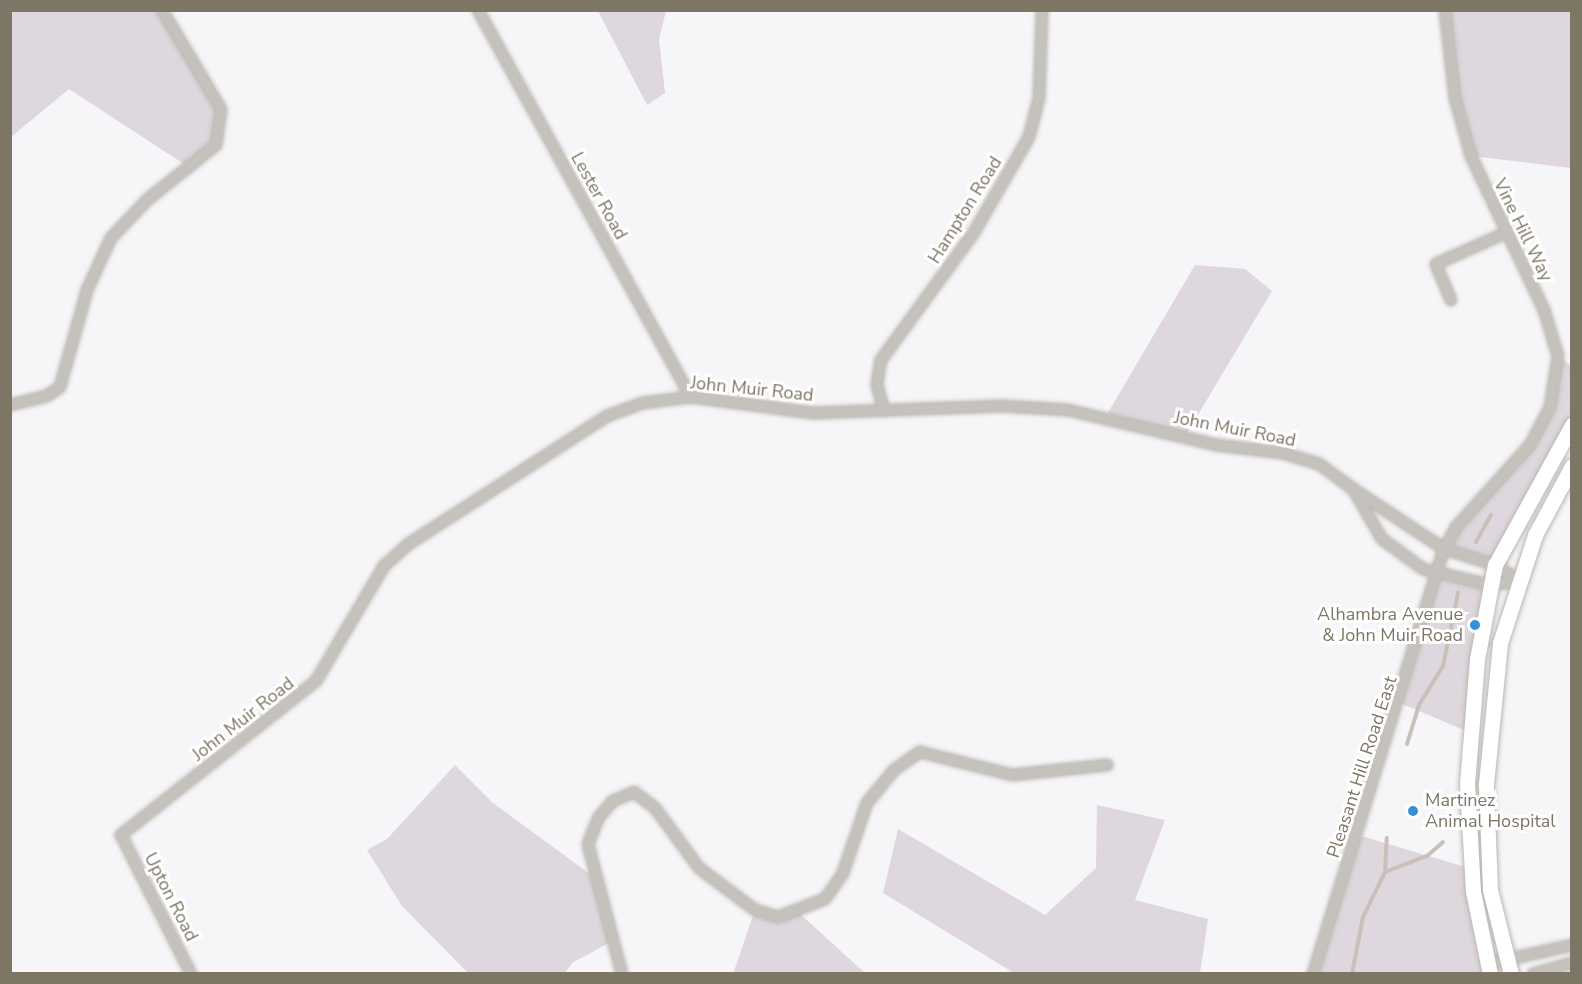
<!DOCTYPE html>
<html>
<head>
<meta charset="utf-8">
<style>
	body { margin:0 }
	#map { position:relative; width:1582px; height:984px; overflow:hidden; background:#f6f5f8; font-family:"Nunito Sans",sans-serif }
	div>[style] { position:absolute }
	.green>* { inset:0; background:#ded7de }
	.stream>* { height:4px; margin:-2px; padding:0 2px; transform-origin:2px; border-radius:2px; background:#c8c0b9 }
	.roads { filter:drop-shadow(0 0 2px #bab7b0) drop-shadow(0 0 2px #bab7b0) }
	.minor>* { height:10px; margin:-5px; padding:0 5px; transform-origin:5px; border-radius:5px; background:#c5c2bd }
	.secondary>* { height:15px; margin:-7.5px; padding:0 7.5px; transform-origin:7.5px; border-radius:7.5px; background:#fff }
	.dots>* { width:16px; height:16px; translate:-50% -50%; box-sizing:border-box; border:3px solid #fff; border-radius:50% }
	span { translate:-50% -50%; white-space:nowrap; text-align:center; line-height:1.15; -webkit-text-stroke:6px #fff; paint-order:stroke }
	.street-label { font-size:18px; color:#7e7665 }
	.poi-label { font-size:18px; color:#7e7665 }
	.right { translate:-100% -50%; text-align:right }
	.left { translate:0 -50%; text-align:left }
	.frame { position:absolute; inset:0; border:12px solid #7e7665; pointer-events:none }
</style>
</head>
<body>
<div id="map">
	<div class="green">
		<div style="clip-path:polygon(11px 11px,162px 11px,221px 109px,216px 145px,190px 168px,69px 89px,11px 137px)"></div>
		<div style="clip-path:polygon(598px 11px,666px 11px,659px 39px,665px 93px,647px 105px)"></div>
		<div style="clip-path:polygon(1445px 11px,1571px 11px,1571px 168px,1471px 156px,1455px 98px)"></div>
		<div style="clip-path:polygon(1195px 265px,1245px 269px,1272px 291px,1184px 438px,1106px 416px)"></div>
		<div style="clip-path:polygon(1558px 356px,1571px 366px,1571px 425px,1495px 565px,1444px 549px,1530px 445px,1550px 407px)"></div>
		<div style="clip-path:polygon(1438px 570px,1490px 585px,1471px 733px,1400px 703px)"></div>
		<div style="clip-path:polygon(455px 765px,493px 803px,594px 877px,614px 940px,572px 963px,565px 973px,468px 973px,402px 906px,367px 850px,387px 839px)"></div>
		<div style="clip-path:polygon(1097px 805px,1165px 820px,1135px 900px,1208px 919px,1200px 973px,1014px 973px,883px 893px,898px 829px,1045px 915px,1096px 868px)"></div>
		<div style="clip-path:polygon(1358px 835px,1472px 869px,1490px 973px,1313px 974px)"></div>
		<div style="clip-path:polygon(755px 910px,799px 913px,865px 973px,733px 974px)"></div>
	</div>
	<div class="stream">
		<div style="left:1476px;top:542px;width:31px;rotate:-61deg"></div>
		<div style="left:1407px;top:744px;width:41px;rotate:-72.9deg"></div>
		<div style="left:1419px;top:705px;width:46px;rotate:-58.4deg"></div>
		<div style="left:1443px;top:666px;width:75px;rotate:-78.4deg"></div>
		<div style="left:1385px;top:872px;width:45px;rotate:-20.9deg"></div>
		<div style="left:1427px;top:856px;width:21px;rotate:-41deg"></div>
		<div style="left:1352px;top:974px;width:58px;rotate:-79.1deg"></div>
		<div style="left:1363px;top:917px;width:50px;rotate:-63.9deg"></div>
		<div style="left:1385px;top:872px;width:34px;rotate:-87deg"></div>
	</div>
	<div class="roads">
		<div class="minor">
			<div style="left:478px;top:10px;width:442px;rotate:61.2deg"></div>
			<div style="left:1451px;top:300px;width:39px;rotate:-113deg"></div>
			<div style="left:1436px;top:264px;width:73px;rotate:-24.1deg"></div>
			<div style="left:10px;top:405px;width:38px;rotate:-14deg"></div>
			<div style="left:47px;top:396px;width:16px;rotate:-35deg"></div>
			<div style="left:60px;top:387px;width:101px;rotate:-74.4deg"></div>
			<div style="left:87px;top:290px;width:57px;rotate:-65.2deg"></div>
			<div style="left:111px;top:238px;width:52px;rotate:-46.5deg"></div>
			<div style="left:147px;top:200px;width:88px;rotate:-38.6deg"></div>
			<div style="left:216px;top:145px;width:36px;rotate:-82deg"></div>
			<div style="left:221px;top:109px;width:115px;rotate:-120.8deg"></div>
			<div style="left:884px;top:411px;width:28px;rotate:-105deg"></div>
			<div style="left:877px;top:384px;width:24px;rotate:-81deg"></div>
			<div style="left:881px;top:360px;width:156px;rotate:-53.9deg"></div>
			<div style="left:973px;top:234px;width:112px;rotate:-60deg"></div>
			<div style="left:1029px;top:137px;width:40px;rotate:-75.6deg"></div>
			<div style="left:1039px;top:98px;width:88px;rotate:-88deg"></div>
			<div style="left:1353px;top:489px;width:109px;rotate:33.4deg"></div>
			<div style="left:1444px;top:549px;width:53px;rotate:17.4deg"></div>
			<div style="left:1495px;top:565px;width:29px;rotate:34deg"></div>
			<div style="left:1519px;top:581px;width:29px;rotate:172deg"></div>
			<div style="left:1490px;top:585px;width:69px;rotate:-166.6deg"></div>
			<div style="left:1423px;top:569px;width:51px;rotate:-143.8deg"></div>
			<div style="left:1382px;top:539px;width:58px;rotate:-120.1deg"></div>
			<div style="left:1487px;top:964px;width:87px;rotate:-12.6deg"></div>
			<div style="left:191px;top:974px;width:156px;rotate:-116.7deg"></div>
			<div style="left:121px;top:835px;width:248px;rotate:-38.3deg"></div>
			<div style="left:316px;top:681px;width:134px;rotate:-59.4deg"></div>
			<div style="left:384px;top:566px;width:31px;rotate:-42deg"></div>
			<div style="left:407px;top:545px;width:238px;rotate:-32.8deg"></div>
			<div style="left:607px;top:416px;width:37px;rotate:-20deg"></div>
			<div style="left:642px;top:403px;width:49px;rotate:-7deg"></div>
			<div style="left:691px;top:397px;width:123px;rotate:7.5deg"></div>
			<div style="left:813px;top:413px;width:189px;rotate:-2.1deg"></div>
			<div style="left:1002px;top:406px;width:66px;rotate:3.5deg"></div>
			<div style="left:1068px;top:410px;width:152px;rotate:13.3deg"></div>
			<div style="left:1216px;top:445px;width:67px;rotate:6.8deg"></div>
			<div style="left:1283px;top:453px;width:38px;rotate:17deg"></div>
			<div style="left:1319px;top:464px;width:42px;rotate:36.3deg"></div>
			<div style="left:622px;top:974px;width:134px;rotate:-104.7deg"></div>
			<div style="left:588px;top:844px;width:29px;rotate:-68deg"></div>
			<div style="left:599px;top:817px;width:21px;rotate:-49deg"></div>
			<div style="left:613px;top:801px;width:23px;rotate:-23deg"></div>
			<div style="left:634px;top:792px;width:26px;rotate:37deg"></div>
			<div style="left:655px;top:808px;width:74px;rotate:53.7deg"></div>
			<div style="left:699px;top:868px;width:70px;rotate:36.9deg"></div>
			<div style="left:755px;top:910px;width:24px;rotate:17deg"></div>
			<div style="left:778px;top:917px;width:50px;rotate:-21deg"></div>
			<div style="left:825px;top:899px;width:32px;rotate:-55deg"></div>
			<div style="left:843px;top:873px;width:74px;rotate:-71.1deg"></div>
			<div style="left:867px;top:803px;width:43px;rotate:-50.7deg"></div>
			<div style="left:894px;top:770px;width:32px;rotate:-35deg"></div>
			<div style="left:920px;top:752px;width:95px;rotate:14deg"></div>
			<div style="left:1012px;top:775px;width:96px;rotate:-6deg"></div>
			<div style="left:1313px;top:974px;width:445px;rotate:-72.9deg"></div>
			<div style="left:1444px;top:549px;width:25px;rotate:-61deg"></div>
			<div style="left:1456px;top:527px;width:110px;rotate:-47.9deg"></div>
			<div style="left:1530px;top:445px;width:43px;rotate:-62.2deg"></div>
			<div style="left:1550px;top:407px;width:52px;rotate:-81.1deg"></div>
			<div style="left:1558px;top:356px;width:48px;rotate:-106.9deg"></div>
			<div style="left:1544px;top:310px;width:170px;rotate:-115.4deg"></div>
			<div style="left:1471px;top:156px;width:60px;rotate:-105.4deg"></div>
			<div style="left:1455px;top:98px;width:89px;rotate:-96.5deg"></div>
			<div style="left:1533px;top:974px;width:41px;rotate:-15.8deg"></div>
		</div>
		<div class="secondary">
			<div style="left:1490px;top:974px;width:85px;rotate:-101.6deg"></div>
			<div style="left:1473px;top:891px;width:107px;rotate:-93.2deg"></div>
			<div style="left:1467px;top:784px;width:125px;rotate:-85.4deg"></div>
			<div style="left:1477px;top:659px;width:96px;rotate:-79.2deg"></div>
			<div style="left:1495px;top:565px;width:160px;rotate:-61.2deg"></div>
			<div style="left:1511px;top:974px;width:87px;rotate:-104deg"></div>
			<div style="left:1490px;top:890px;width:106px;rotate:-92.2deg"></div>
			<div style="left:1486px;top:784px;width:142px;rotate:-84.3deg"></div>
			<div style="left:1500px;top:643px;width:114px;rotate:-72deg"></div>
			<div style="left:1535px;top:535px;width:78px;rotate:-61.8deg"></div>
		</div>
	</div>
	<div class="dots">
		<div style="left:1475px;top:625px;background:#3690d7"></div>
		<div style="left:1413px;top:811px;background:#3690d7"></div>
	</div>
	<div class="street-label">
		<span style="left:599px;top:196px;rotate:61deg">Lester Road</span>
		<span style="left:965px;top:210px;rotate:-58deg">Hampton Road</span>
		<span style="left:1523px;top:230px;rotate:64deg">Vine Hill Way</span>
		<span style="left:752px;top:389px;rotate:6deg">John Muir Road</span>
		<span style="left:1235px;top:429px;rotate:11deg">John Muir Road</span>
		<span style="left:243px;top:719px;rotate:-38deg">John Muir Road</span>
		<span style="left:1362px;top:767px;rotate:-72deg">Pleasant Hill Road East</span>
		<span style="left:171px;top:897px;rotate:63deg">Upton Road</span>
	</div>
	<div class="poi-label">
		<span class="right" style="left:1463px;top:625px">Alhambra Avenue<br>&amp; John Muir Road</span>
		<span class="left" style="left:1425px;top:811px">Martinez<br>Animal Hospital</span>
	</div>
	<div class="frame"></div>
</div>
</body>
</html>
